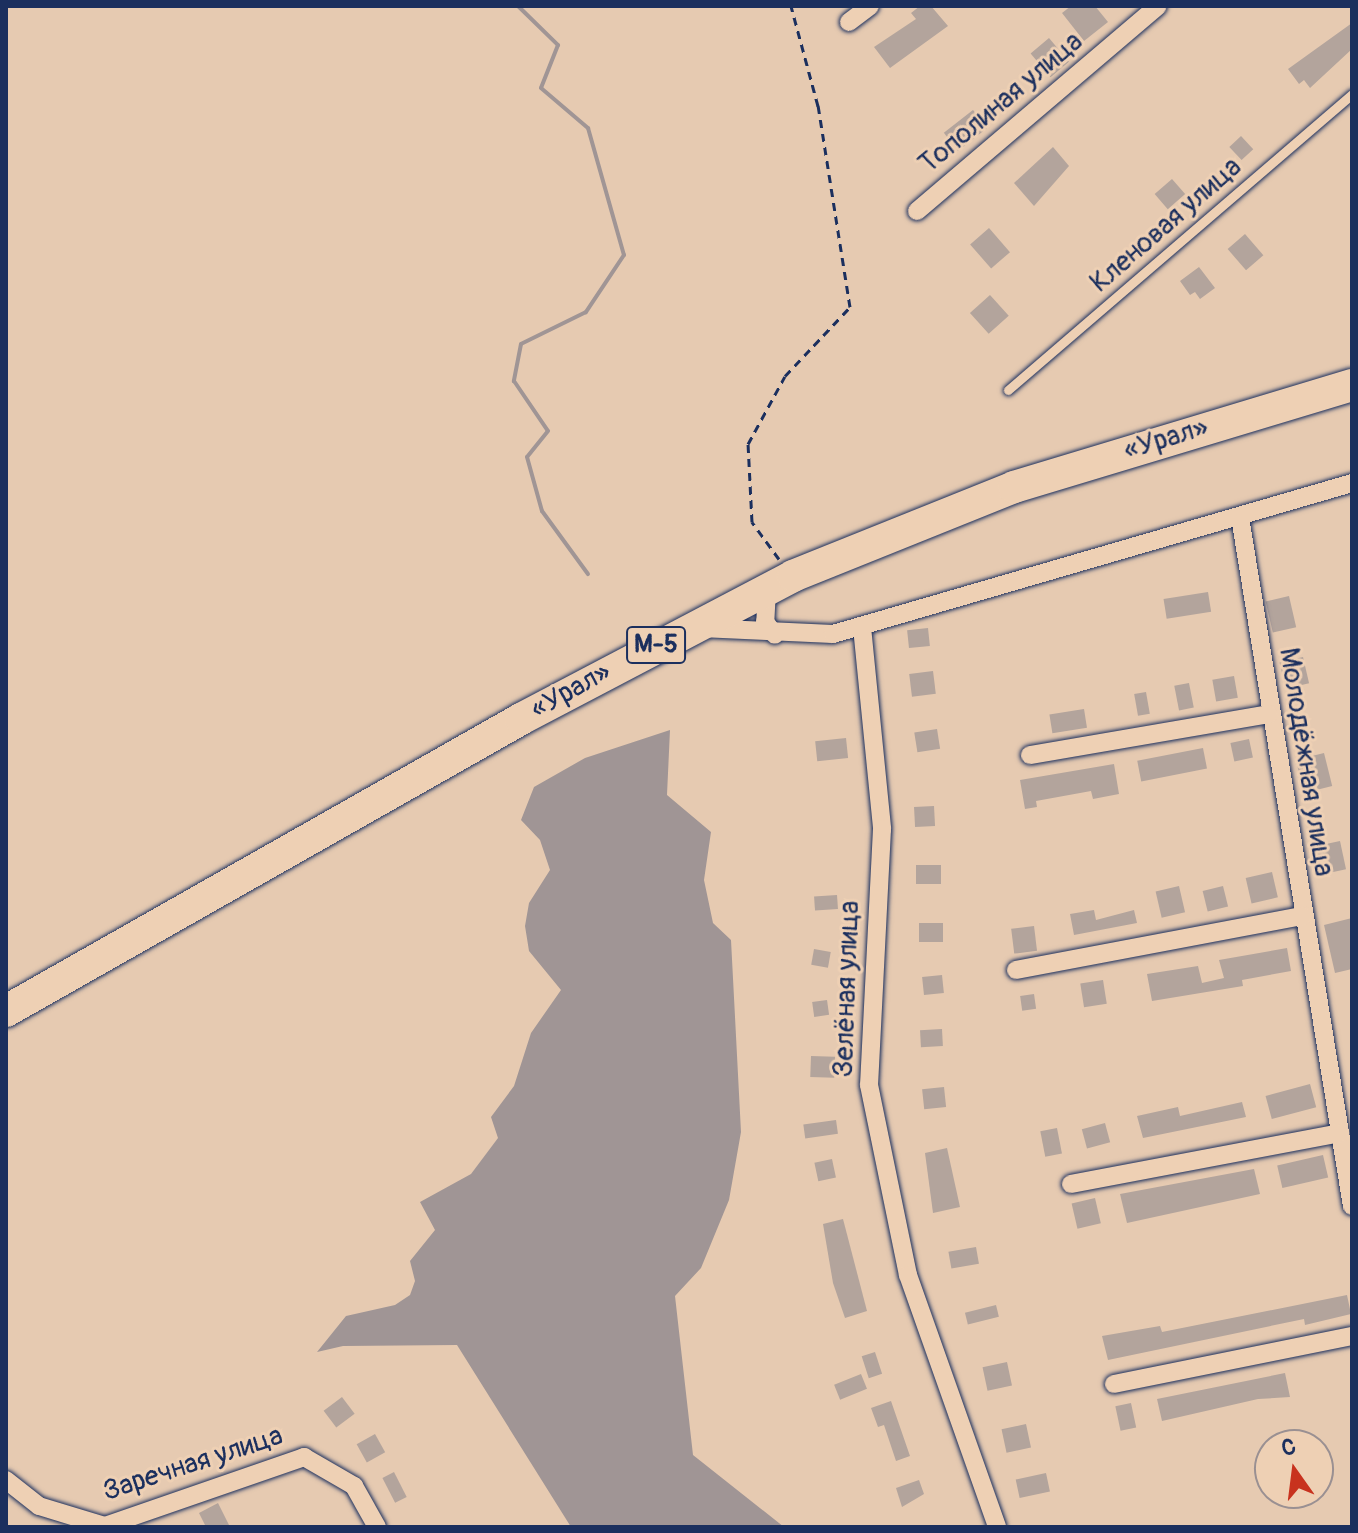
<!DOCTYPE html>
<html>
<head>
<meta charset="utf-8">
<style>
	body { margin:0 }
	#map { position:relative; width:1358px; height:1533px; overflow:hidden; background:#e6cab1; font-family:Pangolin,sans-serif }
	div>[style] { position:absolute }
	.water>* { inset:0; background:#a09595 }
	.stream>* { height:4px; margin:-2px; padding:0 2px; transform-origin:2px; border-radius:2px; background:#a09595 }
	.building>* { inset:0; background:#b3a49c; transform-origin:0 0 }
	.path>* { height:3px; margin-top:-1.5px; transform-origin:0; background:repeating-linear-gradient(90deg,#1b2f5e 0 8px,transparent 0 14px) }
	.roads { filter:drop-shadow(0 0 2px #1b2f5e) drop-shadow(0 0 2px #1b2f5e) }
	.lane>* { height:9px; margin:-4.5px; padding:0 4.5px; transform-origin:4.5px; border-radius:4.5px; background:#eed0b4 }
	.street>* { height:18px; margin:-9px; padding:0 9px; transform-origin:9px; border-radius:9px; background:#eed0b4 }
	.highway>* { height:32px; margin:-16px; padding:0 16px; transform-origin:16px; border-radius:16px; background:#eed0b4 }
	span { translate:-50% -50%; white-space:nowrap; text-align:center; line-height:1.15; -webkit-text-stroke:6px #eed0b4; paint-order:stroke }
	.shield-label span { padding:2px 6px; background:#eed0b4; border:2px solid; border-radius:6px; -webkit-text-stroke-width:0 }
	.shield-label { font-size:26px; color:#1b2f5e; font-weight:700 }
	.street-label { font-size:28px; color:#1b2f5e }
	.frame { position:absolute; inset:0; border:8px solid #1b2f5e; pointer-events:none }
	.north { position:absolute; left:1254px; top:1429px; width:80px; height:80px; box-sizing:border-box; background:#eed0b4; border:2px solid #9a9092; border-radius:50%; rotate:346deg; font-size:22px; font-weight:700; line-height:32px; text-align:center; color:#1b2f5e }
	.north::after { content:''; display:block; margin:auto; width:28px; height:36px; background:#c8321e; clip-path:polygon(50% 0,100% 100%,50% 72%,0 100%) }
</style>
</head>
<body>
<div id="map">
	<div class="water">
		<div style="clip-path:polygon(670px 730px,667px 795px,711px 832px,704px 880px,713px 923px,731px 940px,741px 1132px,729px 1200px,701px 1268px,675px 1296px,693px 1455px,784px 1527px,571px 1527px,457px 1345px,343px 1346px,317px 1352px,346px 1316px,395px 1305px,410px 1295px,415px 1281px,410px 1261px,435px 1230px,420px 1202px,471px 1174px,498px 1138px,491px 1117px,514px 1086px,531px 1033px,561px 990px,529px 951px,525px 926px,529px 903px,550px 870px,540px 840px,521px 820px,534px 787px,585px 758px)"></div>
	</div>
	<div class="stream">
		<div style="left:518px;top:6px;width:56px;rotate:44.3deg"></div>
		<div style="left:558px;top:45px;width:46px;rotate:111.6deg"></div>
		<div style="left:541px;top:88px;width:62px;rotate:40.4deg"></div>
		<div style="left:588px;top:128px;width:132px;rotate:74.2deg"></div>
		<div style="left:624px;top:255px;width:69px;rotate:123.7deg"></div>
		<div style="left:586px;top:312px;width:72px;rotate:153.8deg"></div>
		<div style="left:521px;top:344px;width:38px;rotate:101deg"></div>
		<div style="left:514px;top:381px;width:60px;rotate:55.8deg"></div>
		<div style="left:548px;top:431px;width:33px;rotate:129deg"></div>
		<div style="left:527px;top:457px;width:56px;rotate:74.5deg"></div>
		<div style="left:542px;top:511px;width:78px;rotate:53.9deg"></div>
	</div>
	<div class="building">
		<div style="clip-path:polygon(920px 6px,931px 6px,948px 26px,890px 68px,874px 47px,916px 19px,911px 13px)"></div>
		<div style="clip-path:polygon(1071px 6px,1095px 6px,1108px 22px,1084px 41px,1062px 13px)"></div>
		<div style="clip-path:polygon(1352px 23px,1352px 49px,1310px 88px,1304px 80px,1299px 84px,1288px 69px)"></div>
		<div style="left:1049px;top:38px;width:31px;height:24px;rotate:50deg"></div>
		<div style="left:973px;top:110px;width:23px;height:37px;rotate:52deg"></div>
		<div style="left:1241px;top:136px;width:18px;height:16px;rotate:47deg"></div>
		<div style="clip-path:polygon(1053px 147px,1069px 166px,1034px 206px,1014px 183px)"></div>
		<div style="left:1172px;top:179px;width:20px;height:23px;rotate:49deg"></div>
		<div style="left:989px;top:228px;width:32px;height:25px;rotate:49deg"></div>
		<div style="left:1245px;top:234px;width:28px;height:23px;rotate:49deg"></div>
		<div style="clip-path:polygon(1199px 267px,1215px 288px,1200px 299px,1195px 292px,1190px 295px,1180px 281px)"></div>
		<div style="left:990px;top:295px;width:28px;height:27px;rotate:48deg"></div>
		<div style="left:1208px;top:592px;width:20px;height:45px;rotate:81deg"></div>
		<div style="left:1289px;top:596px;width:32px;height:24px;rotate:77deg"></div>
		<div style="left:928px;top:628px;width:18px;height:21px;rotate:84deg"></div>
		<div style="left:1303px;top:657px;width:27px;height:24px;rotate:77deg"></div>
		<div style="left:933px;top:671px;width:23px;height:24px;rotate:83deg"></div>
		<div style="left:1234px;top:676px;width:22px;height:22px;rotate:80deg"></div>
		<div style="left:1189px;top:683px;width:25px;height:15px;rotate:79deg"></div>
		<div style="left:1146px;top:692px;width:22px;height:12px;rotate:80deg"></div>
		<div style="left:1084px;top:709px;width:19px;height:35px;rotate:81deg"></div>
		<div style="left:937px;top:729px;width:20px;height:23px;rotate:81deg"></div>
		<div style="left:846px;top:738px;width:20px;height:31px;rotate:84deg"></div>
		<div style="left:1249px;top:739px;width:19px;height:19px;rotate:78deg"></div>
		<div style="left:1203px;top:748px;width:21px;height:67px;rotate:79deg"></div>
		<div style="left:1324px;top:753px;width:34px;height:29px;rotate:76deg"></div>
		<div style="clip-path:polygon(1114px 764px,1119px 794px,1093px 799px,1091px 791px,1036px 801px,1037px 807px,1025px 809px,1020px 780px)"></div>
		<div style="left:934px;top:806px;width:20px;height:20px;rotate:87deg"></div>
		<div style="left:1340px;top:841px;width:29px;height:31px;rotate:78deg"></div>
		<div style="left:941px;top:865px;width:19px;height:25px;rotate:90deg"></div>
		<div style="left:1272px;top:872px;width:26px;height:27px;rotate:77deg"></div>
		<div style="left:1179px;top:886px;width:27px;height:24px;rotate:77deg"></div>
		<div style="left:1223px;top:886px;width:21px;height:21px;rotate:76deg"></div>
		<div style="left:837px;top:895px;width:14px;height:23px;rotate:86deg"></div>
		<div style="clip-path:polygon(1094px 910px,1096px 920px,1134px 910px,1137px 923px,1074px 935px,1070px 914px)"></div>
		<div style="clip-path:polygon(1352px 918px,1352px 969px,1335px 973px,1324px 925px)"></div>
		<div style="left:943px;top:923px;width:19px;height:24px;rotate:90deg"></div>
		<div style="left:1034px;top:926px;width:25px;height:23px;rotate:83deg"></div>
		<div style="clip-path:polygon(1287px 948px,1291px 971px,1242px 980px,1243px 986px,1152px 1001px,1147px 974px,1198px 966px,1202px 983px,1224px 978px,1219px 960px)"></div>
		<div style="left:814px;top:949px;width:17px;height:16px;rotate:10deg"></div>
		<div style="left:942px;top:975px;width:18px;height:20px;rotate:84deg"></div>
		<div style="left:1103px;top:980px;width:24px;height:23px;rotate:81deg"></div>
		<div style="left:1034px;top:994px;width:15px;height:14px;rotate:82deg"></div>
		<div style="left:827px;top:1000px;width:15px;height:15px;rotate:82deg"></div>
		<div style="left:942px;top:1029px;width:17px;height:22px;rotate:87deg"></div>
		<div style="left:811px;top:1056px;width:24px;height:21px;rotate:2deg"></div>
		<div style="left:1310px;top:1084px;width:24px;height:46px;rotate:75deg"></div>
		<div style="left:944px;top:1087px;width:20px;height:22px;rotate:84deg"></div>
		<div style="clip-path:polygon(1242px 1102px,1246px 1117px,1143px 1138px,1137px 1116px,1178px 1107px,1180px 1116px)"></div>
		<div style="left:836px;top:1120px;width:14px;height:33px;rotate:82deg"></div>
		<div style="left:1105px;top:1123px;width:20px;height:24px;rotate:75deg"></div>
		<div style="left:1057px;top:1128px;width:26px;height:17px;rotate:79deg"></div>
		<div style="clip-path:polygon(947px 1148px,960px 1207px,933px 1213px,925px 1153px)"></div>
		<div style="left:1323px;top:1155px;width:23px;height:47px;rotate:77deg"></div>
		<div style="left:832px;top:1159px;width:19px;height:18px;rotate:78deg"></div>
		<div style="clip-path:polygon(1254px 1169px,1260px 1194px,1127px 1223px,1120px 1194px)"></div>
		<div style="left:1095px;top:1198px;width:26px;height:24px;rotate:77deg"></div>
		<div style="clip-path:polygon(843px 1219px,867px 1311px,845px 1318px,833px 1283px,823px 1224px)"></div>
		<div style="left:976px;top:1247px;width:17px;height:28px;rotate:80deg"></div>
		<div style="clip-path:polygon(1347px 1295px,1351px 1314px,1305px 1325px,1304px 1319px,1108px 1360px,1102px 1336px,1160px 1326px,1162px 1332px)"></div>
		<div style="left:996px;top:1305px;width:12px;height:32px;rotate:76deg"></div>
		<div style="left:875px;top:1352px;width:23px;height:14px;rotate:72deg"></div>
		<div style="left:1007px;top:1362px;width:24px;height:25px;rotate:78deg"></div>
		<div style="clip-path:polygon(1285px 1373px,1290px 1397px,1258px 1399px,1162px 1421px,1157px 1399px)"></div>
		<div style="left:861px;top:1374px;width:16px;height:29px;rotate:68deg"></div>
		<div style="left:342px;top:1397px;width:21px;height:23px;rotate:53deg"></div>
		<div style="clip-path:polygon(891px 1401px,910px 1456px,896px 1461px,884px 1425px,878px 1427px,871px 1408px)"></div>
		<div style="left:1131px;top:1403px;width:25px;height:16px;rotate:78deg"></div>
		<div style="left:1026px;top:1424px;width:24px;height:25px;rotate:78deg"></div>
		<div style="left:375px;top:1434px;width:21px;height:21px;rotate:61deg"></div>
		<div style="left:394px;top:1472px;width:28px;height:13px;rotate:63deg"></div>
		<div style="left:1046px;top:1473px;width:19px;height:31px;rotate:78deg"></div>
		<div style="clip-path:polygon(919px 1480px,924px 1494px,902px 1507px,896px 1488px)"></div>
		<div style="clip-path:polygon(218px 1503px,230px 1527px,206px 1527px,199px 1513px)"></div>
	</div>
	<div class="path">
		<div style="left:779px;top:559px;width:46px;rotate:-126.1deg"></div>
		<div style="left:752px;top:522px;width:78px;rotate:-92.9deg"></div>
		<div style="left:748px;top:444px;width:77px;rotate:-61.4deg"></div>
		<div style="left:785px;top:376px;width:95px;rotate:-46.7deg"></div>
		<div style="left:850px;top:307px;width:204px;rotate:-99deg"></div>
		<div style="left:818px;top:106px;width:104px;rotate:-105.1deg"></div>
	</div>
	<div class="roads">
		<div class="lane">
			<div style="left:1008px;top:390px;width:454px;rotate:-40.7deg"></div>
		</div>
		<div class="street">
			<div style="left:849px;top:22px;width:26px;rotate:-37deg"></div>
			<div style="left:917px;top:211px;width:316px;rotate:-40.4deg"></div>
			<div style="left:1240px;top:517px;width:698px;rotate:80.77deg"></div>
			<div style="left:767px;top:589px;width:33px;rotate:93deg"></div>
			<div style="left:765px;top:622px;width:16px;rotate:52deg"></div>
			<div style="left:862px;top:627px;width:203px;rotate:84.3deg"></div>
			<div style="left:882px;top:829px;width:256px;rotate:92.9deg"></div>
			<div style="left:869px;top:1085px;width:194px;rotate:78.4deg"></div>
			<div style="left:908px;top:1275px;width:267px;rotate:70.5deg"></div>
			<div style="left:701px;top:628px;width:132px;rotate:2.6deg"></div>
			<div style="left:833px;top:634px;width:541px;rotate:-16.22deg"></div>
			<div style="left:1030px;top:755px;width:242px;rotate:-9.7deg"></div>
			<div style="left:1016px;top:970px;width:292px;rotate:-10.7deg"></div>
			<div style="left:1071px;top:1184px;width:274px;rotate:-10.7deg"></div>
			<div style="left:1114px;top:1384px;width:243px;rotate:-11.4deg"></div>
			<div style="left:6px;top:1480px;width:42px;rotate:38.2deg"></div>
			<div style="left:39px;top:1506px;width:69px;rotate:16.9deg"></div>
			<div style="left:105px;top:1526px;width:211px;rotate:-19.1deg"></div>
			<div style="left:304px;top:1457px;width:58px;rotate:30.1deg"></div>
			<div style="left:354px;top:1486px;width:47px;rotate:60.7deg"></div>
		</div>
		<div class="highway">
			<div style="left:6px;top:1011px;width:592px;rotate:-29.55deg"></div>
			<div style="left:521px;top:719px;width:307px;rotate:-27.7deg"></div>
			<div style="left:793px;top:576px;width:238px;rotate:-21.9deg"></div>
			<div style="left:1014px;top:487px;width:353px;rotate:-16.8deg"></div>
		</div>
	</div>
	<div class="shield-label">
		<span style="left:656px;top:645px">М-5</span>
	</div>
	<div class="street-label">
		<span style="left:1001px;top:103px;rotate:-40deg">Тополиная улица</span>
		<span style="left:1166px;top:225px;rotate:-41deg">Кленовая улица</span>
		<span style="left:1166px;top:439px;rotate:-17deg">«Урал»</span>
		<span style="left:571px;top:691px;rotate:-29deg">«Урал»</span>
		<span style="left:1306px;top:762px;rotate:81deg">Молодёжная улица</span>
		<span style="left:847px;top:989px;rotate:-88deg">Зелёная улица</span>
		<span style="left:193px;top:1464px;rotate:-18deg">Заречная улица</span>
	</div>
	<div class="frame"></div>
	<div class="north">С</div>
</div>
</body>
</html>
